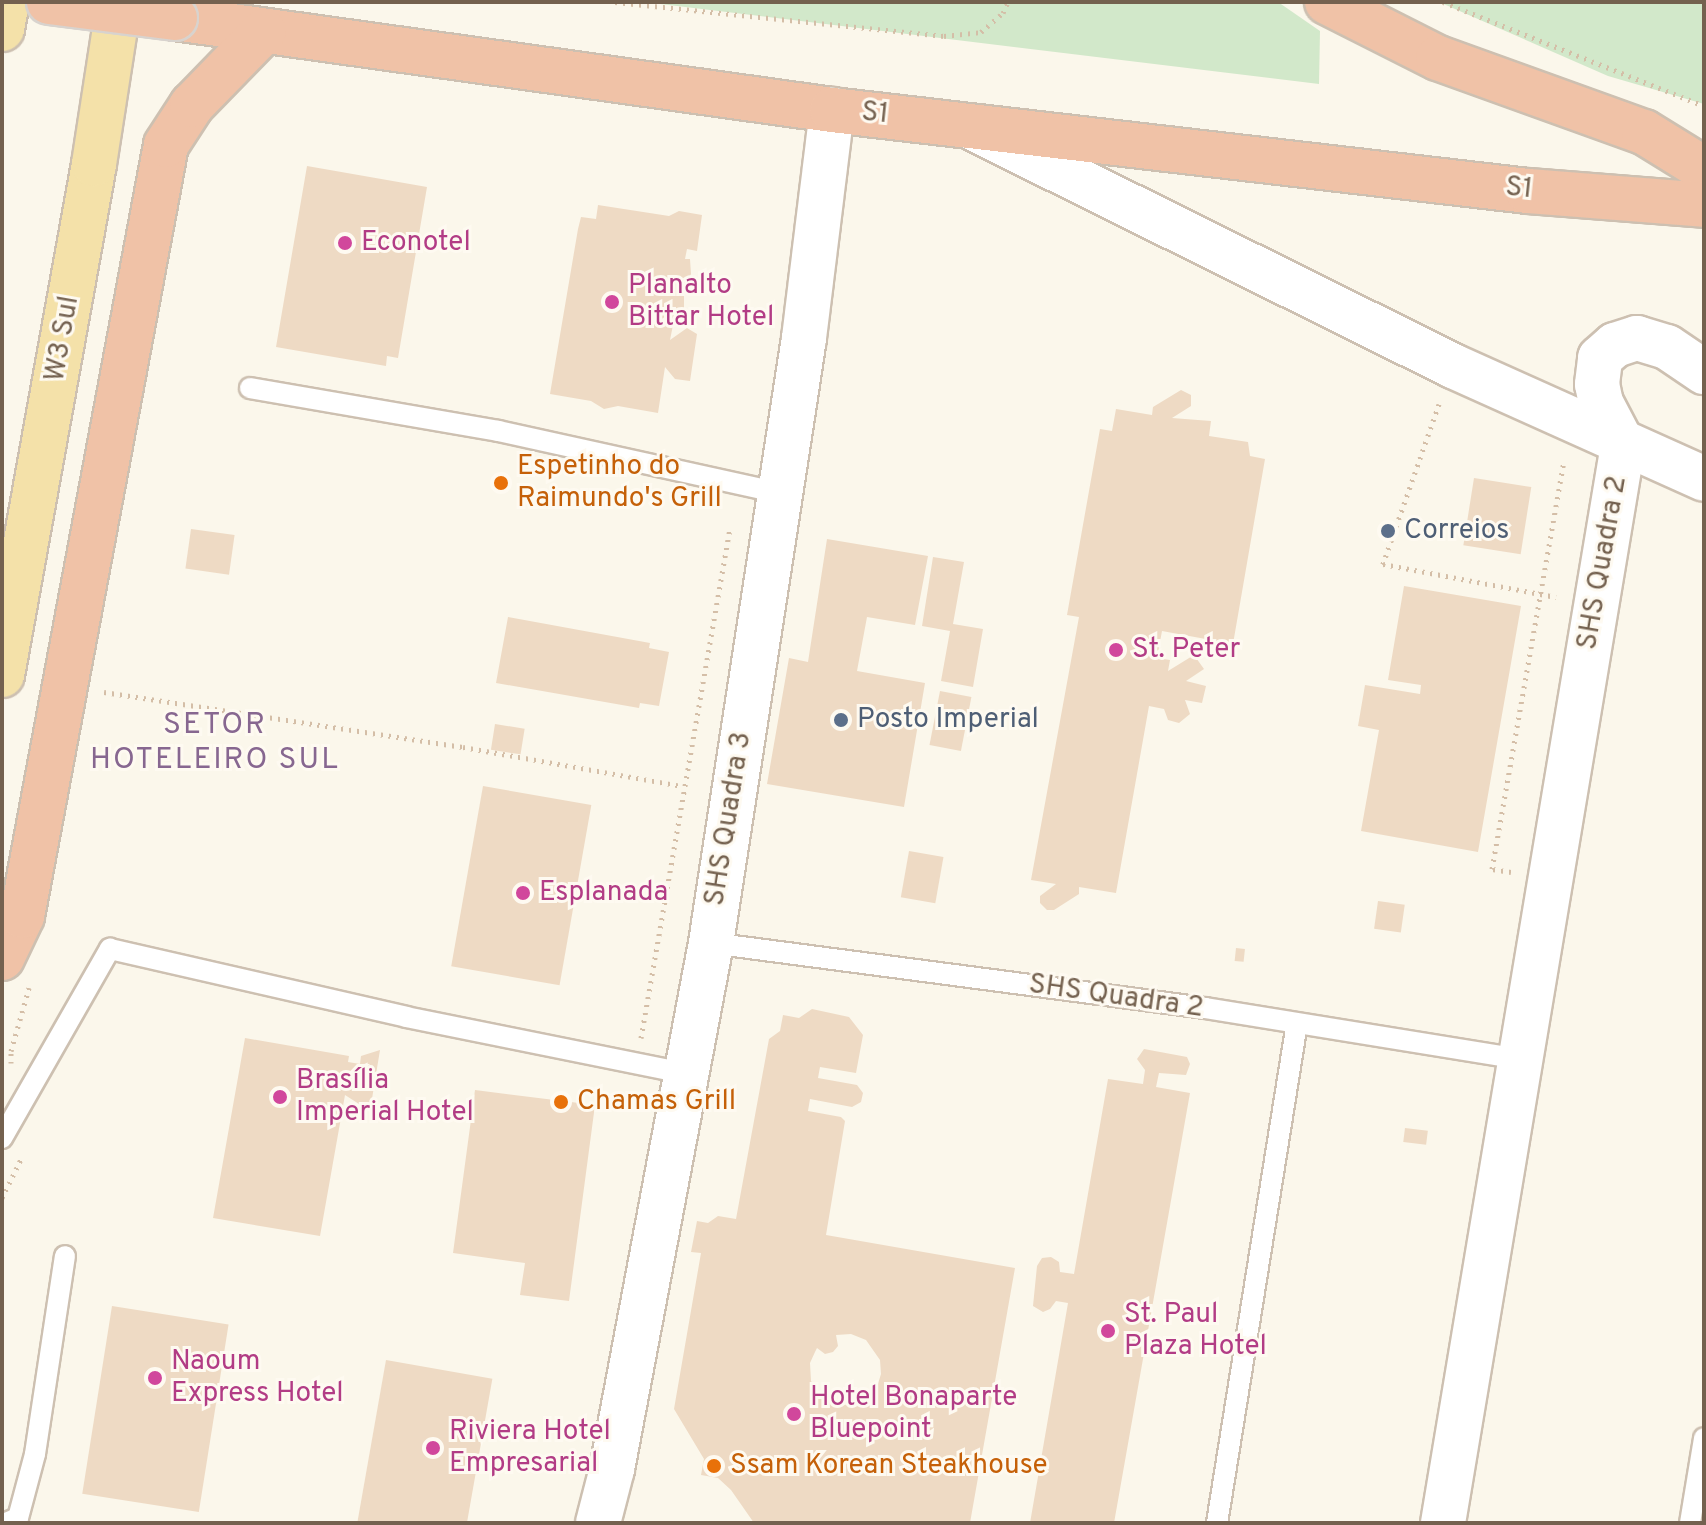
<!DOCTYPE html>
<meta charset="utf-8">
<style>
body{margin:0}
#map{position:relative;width:1706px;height:1525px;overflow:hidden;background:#fbf7eb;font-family:Overpass,sans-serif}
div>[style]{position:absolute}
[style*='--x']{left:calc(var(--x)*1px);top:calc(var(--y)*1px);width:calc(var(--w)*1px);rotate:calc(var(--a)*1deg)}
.green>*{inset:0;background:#d2e8ca}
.building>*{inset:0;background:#eedac4;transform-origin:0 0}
.path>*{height:5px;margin-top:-2.5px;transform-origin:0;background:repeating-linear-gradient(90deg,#d4bea7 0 2px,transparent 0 8px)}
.roads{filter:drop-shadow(2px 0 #cdc0b1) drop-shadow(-2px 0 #cdc0b1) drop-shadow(0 2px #cdc0b1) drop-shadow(0 -2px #cdc0b1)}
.lane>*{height:20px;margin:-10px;padding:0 10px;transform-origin:10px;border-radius:10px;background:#fff}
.secondary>*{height:44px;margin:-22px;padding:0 22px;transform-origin:22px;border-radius:22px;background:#fff}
.primary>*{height:44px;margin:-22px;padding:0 22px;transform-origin:22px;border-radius:22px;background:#f4e1a9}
.highway>*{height:44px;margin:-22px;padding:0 22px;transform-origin:22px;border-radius:22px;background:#f0c2a7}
.bridges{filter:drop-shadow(2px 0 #d8d3ce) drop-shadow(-2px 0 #d8d3ce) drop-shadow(0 2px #d8d3ce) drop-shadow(0 -2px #d8d3ce)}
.highway-bridge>*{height:44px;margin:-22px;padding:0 22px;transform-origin:22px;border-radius:22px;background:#f0c2a7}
.dots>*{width:22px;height:22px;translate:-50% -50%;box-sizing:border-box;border:4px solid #fefaf1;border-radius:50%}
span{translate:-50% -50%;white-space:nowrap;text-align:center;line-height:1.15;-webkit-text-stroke:6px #fefaf1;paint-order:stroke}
.street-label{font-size:28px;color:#74614f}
.hotel-label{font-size:28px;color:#b23c85}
.left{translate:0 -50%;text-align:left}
.food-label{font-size:28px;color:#c56008}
.service-label{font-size:28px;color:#4e5e75}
.neighbourhood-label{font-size:30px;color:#876790;letter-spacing:2px}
.frame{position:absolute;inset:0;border:4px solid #74614f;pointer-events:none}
</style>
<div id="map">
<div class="green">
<i style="clip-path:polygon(644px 2px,1278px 2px,1320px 31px,1319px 84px)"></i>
<i style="clip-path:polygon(1439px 2px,1704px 2px,1704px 104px,1608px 76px)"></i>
</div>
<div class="building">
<i style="clip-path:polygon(307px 166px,427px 187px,398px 358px,387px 356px,386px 366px,276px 347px)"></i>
<i style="clip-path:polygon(598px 205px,669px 216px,679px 211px,702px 215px,697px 251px,687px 249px,685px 259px,690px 259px,691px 274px,686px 285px,681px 284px,679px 295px,684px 296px,684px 308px,679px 321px,674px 320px,670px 340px,687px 328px,697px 334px,690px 381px,675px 379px,665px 367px,658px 413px,618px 406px,604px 409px,591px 401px,550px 394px,578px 229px,581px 217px,596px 219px)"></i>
<i style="clip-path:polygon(1181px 390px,1191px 395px,1191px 406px,1172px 418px,1211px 421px,1209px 436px,1248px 442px,1250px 456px,1265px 459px,1233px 644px,1162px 631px,1157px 658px,1170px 660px,1168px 671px,1194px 655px,1204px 669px,1186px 681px,1206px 686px,1202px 703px,1185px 700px,1190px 714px,1179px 723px,1168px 720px,1164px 709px,1149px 706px,1116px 893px,1079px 887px,1079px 894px,1054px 910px,1047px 910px,1040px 903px,1040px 896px,1056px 884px,1031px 880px,1079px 617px,1067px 615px,1100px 429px,1112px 431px,1116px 409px,1152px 415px,1153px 407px)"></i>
<i style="left:1474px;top:478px;width:58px;height:68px;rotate:9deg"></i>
<i style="left:191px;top:529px;width:44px;height:40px;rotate:8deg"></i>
<i style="clip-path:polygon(827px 539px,928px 556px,915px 625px,867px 617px,857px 671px,925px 683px,904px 807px,767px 784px,789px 658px,808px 662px)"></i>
<i style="clip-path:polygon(933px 557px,964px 562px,953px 624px,983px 629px,973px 687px,941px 681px,950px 631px,922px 626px)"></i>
<i style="clip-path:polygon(1404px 586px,1521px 606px,1478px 852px,1361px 831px,1379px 730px,1358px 726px,1365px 685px,1420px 694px,1421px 685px,1388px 680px)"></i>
<i style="clip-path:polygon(508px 617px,650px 643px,649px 648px,669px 652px,659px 706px,640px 703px,639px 708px,496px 683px)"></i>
<i style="left:940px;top:691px;width:32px;height:55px;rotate:11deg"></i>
<i style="left:495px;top:724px;width:30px;height:26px;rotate:9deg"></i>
<i style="left:483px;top:786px;width:110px;height:183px;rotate:10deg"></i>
<i style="left:909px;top:851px;width:35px;height:47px;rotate:10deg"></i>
<i style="left:1378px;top:901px;width:27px;height:28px;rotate:8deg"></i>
<i style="left:1236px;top:948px;width:9px;height:13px;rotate:6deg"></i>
<i style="clip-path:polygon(evenodd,812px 1009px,849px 1017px,863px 1035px,856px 1073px,820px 1067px,818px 1078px,857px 1085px,863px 1093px,861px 1102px,852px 1107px,810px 1099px,808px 1111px,841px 1117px,845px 1121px,826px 1235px,1015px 1268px,970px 1523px,754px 1523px,731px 1490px,718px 1478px,701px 1475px,704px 1459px,674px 1409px,701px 1253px,691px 1252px,697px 1221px,708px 1223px,718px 1216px,736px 1219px,769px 1039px,780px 1031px,783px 1015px,799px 1018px,812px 1009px,836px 1335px,851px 1334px,866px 1340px,880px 1360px,881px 1374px,877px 1387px,857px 1404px,842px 1405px,825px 1400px,811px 1381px,810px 1363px,815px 1352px,817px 1348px,825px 1354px,833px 1352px,838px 1346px,836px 1335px)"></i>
<i style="clip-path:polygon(245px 1038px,349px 1056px,348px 1062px,360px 1064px,361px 1056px,380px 1050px,370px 1111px,345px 1095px,320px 1236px,213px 1218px)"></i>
<i style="clip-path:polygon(1144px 1049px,1187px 1057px,1190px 1064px,1186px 1075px,1159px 1073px,1156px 1087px,1190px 1093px,1114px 1523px,1030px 1523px,1068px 1303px,1056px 1301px,1050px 1309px,1043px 1312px,1033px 1306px,1037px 1266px,1042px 1258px,1051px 1257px,1059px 1262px,1060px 1272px,1074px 1274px,1108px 1079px,1143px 1084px,1145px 1070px,1137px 1059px)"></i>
<i style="clip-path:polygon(475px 1090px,595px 1105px,569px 1301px,520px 1295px,525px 1263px,453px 1253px)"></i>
<i style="left:1405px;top:1128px;width:23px;height:14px;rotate:7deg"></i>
<i style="left:112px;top:1306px;width:118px;height:190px;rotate:9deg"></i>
<i style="left:386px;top:1360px;width:108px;height:165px;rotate:10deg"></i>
</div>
<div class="path">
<i style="--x:615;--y:2;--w:331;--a:5.9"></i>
<i style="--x:944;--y:36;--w:37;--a:-6"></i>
<i style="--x:981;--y:32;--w:29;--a:-41"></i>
<i style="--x:1003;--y:13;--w:12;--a:-66"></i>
<i style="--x:1443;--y:2;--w:281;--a:21.7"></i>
<i style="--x:1439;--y:404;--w:170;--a:109.3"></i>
<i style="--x:1383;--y:564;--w:176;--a:10.8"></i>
<i style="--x:104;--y:692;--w:363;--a:8.7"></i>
<i style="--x:463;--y:747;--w:223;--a:10.1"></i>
<i style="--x:1511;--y:872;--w:19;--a:-171"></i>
<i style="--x:1492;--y:869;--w:414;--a:-80"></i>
<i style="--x:641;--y:1038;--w:518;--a:-80.1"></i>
<i style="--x:11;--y:1063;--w:12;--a:-90"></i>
<i style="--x:11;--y:1051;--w:66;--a:-74.1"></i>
<i style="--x:2;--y:1198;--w:43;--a:-64"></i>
</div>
<div class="roads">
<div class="lane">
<i style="--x:250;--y:388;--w:252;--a:9.8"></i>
<i style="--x:498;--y:431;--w:288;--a:12.4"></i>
<i style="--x:711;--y:943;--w:498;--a:7.5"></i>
<i style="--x:1205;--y:1008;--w:319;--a:9.2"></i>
<i style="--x:2;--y:1138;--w:218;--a:-60.3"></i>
<i style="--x:110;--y:949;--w:304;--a:12.9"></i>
<i style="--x:406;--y:1017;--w:284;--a:11.4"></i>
<i style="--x:6;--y:1523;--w:13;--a:-23"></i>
<i style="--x:18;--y:1518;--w:66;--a:-75.1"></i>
<i style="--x:35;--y:1454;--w:200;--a:-81.4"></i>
<i style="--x:1217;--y:1523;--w:506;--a:-80.91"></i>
<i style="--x:1690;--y:1523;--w:86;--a:-80.6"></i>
</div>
<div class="secondary">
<i style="--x:975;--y:129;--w:534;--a:26.37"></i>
<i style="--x:1453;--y:366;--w:275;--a:24.2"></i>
<i style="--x:598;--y:1523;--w:56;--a:-75.5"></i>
<i style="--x:612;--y:1469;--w:535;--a:-79.34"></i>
<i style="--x:711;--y:943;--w:612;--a:-81.26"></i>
<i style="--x:804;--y:338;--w:230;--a:-83"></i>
<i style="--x:1443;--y:1523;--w:1093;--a:-80.52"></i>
<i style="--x:1623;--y:445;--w:47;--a:-117.6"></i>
<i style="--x:1601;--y:403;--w:19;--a:-102"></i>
<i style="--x:1597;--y:384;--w:26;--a:-83"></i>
<i style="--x:1600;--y:358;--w:20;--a:-41"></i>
<i style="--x:1615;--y:345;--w:23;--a:-18"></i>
<i style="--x:1637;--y:338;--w:31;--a:17"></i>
<i style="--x:1667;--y:347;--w:45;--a:34"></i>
</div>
<div class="primary">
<i style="--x:2;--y:29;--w:27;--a:-80"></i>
<i style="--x:2;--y:675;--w:519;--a:-79.79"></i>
<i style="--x:94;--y:164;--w:164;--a:-81.2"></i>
</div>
<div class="highway">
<i style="--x:1327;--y:2;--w:124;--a:26.8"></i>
<i style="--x:1438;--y:58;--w:219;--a:19.8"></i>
<i style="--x:1644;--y:132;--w:70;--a:31.7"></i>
<i style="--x:175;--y:18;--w:663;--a:7.97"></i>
<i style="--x:832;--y:110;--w:701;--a:6.64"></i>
<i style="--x:1528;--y:191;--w:177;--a:4.5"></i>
<i style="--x:2;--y:958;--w:47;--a:-64.5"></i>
<i style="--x:22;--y:916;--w:784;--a:-79.42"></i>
<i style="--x:166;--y:145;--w:48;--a:-57"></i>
<i style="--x:192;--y:105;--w:103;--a:-45.8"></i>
</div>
</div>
<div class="bridges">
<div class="highway-bridge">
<i style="--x:49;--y:2;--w:127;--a:7.2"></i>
</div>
</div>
<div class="dots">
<i style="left:345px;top:243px;background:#d1479c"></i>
<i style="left:612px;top:302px;background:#d1479c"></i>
<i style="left:501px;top:483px;background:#e8710a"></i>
<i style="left:1388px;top:531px;background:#5c6f8a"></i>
<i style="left:1116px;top:650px;background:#d1479c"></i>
<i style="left:841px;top:720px;background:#5c6f8a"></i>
<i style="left:523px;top:893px;background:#d1479c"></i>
<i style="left:280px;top:1097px;background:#d1479c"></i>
<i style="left:561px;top:1102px;background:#e8710a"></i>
<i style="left:1108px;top:1331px;background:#d1479c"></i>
<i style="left:155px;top:1378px;background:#d1479c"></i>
<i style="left:794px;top:1414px;background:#d1479c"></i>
<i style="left:433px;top:1448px;background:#d1479c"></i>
<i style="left:714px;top:1466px;background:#e8710a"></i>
</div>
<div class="street-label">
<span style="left:875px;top:114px;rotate:6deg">S1</span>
<span style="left:1519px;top:189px;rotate:6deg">S1</span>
<span style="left:63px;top:339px;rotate:-80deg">W3 Sul</span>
<span style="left:1603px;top:563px;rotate:-80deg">SHS Quadra 2</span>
<span style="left:729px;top:819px;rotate:-81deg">SHS Quadra 3</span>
<span style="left:1116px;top:997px;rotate:8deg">SHS Quadra 2</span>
</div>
<div class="hotel-label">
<span class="left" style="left:361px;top:243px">Econotel</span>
<span class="left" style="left:628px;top:302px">Planalto<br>Bittar Hotel</span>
<span class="left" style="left:1132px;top:650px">St. Peter</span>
<span class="left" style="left:539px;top:893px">Esplanada</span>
<span class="left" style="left:296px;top:1097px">Brasília<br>Imperial Hotel</span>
<span class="left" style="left:1124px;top:1331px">St. Paul<br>Plaza Hotel</span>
<span class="left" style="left:171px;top:1378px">Naoum<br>Express Hotel</span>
<span class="left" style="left:810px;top:1414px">Hotel Bonaparte<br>Bluepoint</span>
<span class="left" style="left:449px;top:1448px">Riviera Hotel<br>Empresarial</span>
</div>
<div class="food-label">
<span class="left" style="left:517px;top:483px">Espetinho do<br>Raimundo's Grill</span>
<span class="left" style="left:577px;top:1102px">Chamas Grill</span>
<span class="left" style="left:730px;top:1466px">Ssam Korean Steakhouse</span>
</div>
<div class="service-label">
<span class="left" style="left:1404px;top:531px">Correios</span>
<span class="left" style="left:857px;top:720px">Posto Imperial</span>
</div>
<div class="neighbourhood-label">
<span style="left:215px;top:743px">SETOR<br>HOTELEIRO SUL</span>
</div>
<div class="frame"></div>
</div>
